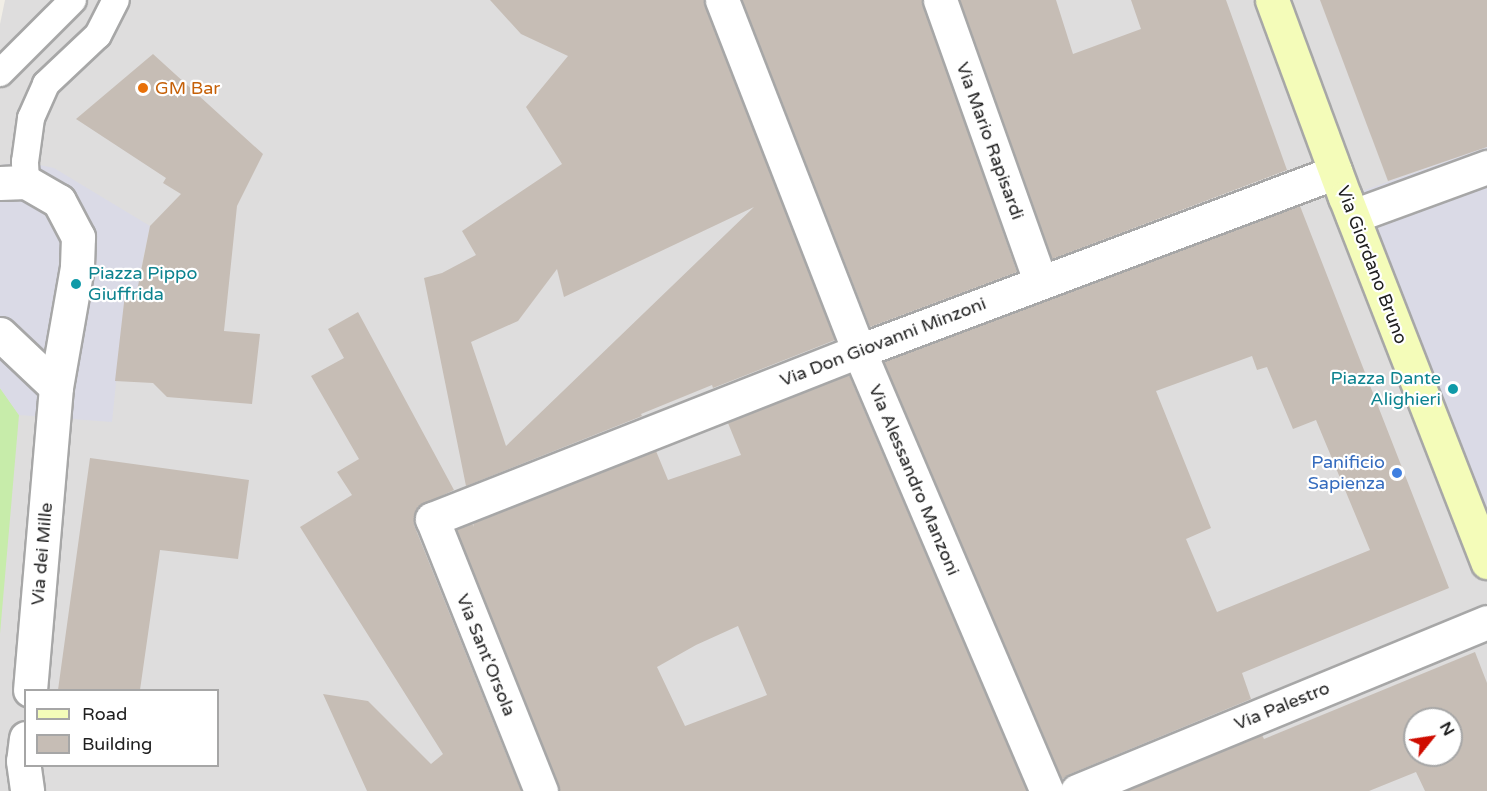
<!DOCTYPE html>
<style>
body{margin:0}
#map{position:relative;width:1487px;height:791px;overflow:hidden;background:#f1eee6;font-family:"Varela Round",sans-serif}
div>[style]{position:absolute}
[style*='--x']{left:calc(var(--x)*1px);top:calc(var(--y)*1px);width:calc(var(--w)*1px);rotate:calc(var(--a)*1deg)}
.residential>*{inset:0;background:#dedddd}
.grass>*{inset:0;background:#c7ecaa}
.plaza>*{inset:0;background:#dadae6}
.building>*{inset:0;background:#c6bdb5}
.roads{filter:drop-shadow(2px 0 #a7a7a7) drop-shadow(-2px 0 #a7a7a7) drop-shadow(0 2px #a7a7a7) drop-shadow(0 -2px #a7a7a7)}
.lane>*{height:26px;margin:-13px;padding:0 13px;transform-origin:13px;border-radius:13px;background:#fff}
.street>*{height:33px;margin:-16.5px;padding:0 16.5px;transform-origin:16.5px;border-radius:16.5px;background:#fff}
.secondary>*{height:33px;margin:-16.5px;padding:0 16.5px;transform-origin:16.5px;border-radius:16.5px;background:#f4fcb9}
.dots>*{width:16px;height:16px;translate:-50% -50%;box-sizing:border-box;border:3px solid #fff;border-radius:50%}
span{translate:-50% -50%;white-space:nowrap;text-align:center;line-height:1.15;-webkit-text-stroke:4.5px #fff;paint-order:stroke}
.food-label{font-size:18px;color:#c56008}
.left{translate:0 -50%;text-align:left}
.street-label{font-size:18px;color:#202020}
.culture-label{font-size:18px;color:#0d838f}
.right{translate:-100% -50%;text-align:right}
.shop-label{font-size:18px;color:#366cbe}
.legend{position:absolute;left:24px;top:689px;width:195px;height:78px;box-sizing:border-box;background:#fff;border:2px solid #a6a6a6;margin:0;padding:8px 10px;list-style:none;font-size:18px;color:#202020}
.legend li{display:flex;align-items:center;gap:12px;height:30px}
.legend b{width:30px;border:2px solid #a6a6a6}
.north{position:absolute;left:1403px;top:707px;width:60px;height:60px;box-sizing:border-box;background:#fff;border:2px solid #a6a6a6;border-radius:50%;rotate:60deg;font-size:16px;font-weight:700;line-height:24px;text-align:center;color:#202020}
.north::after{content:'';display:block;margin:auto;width:21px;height:27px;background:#cf0c00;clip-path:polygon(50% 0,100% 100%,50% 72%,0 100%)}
</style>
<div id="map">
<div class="residential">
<i style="clip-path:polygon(evenodd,5px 0,1487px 0,1487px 791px,0 791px,0 24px,5px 0,26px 690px,218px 690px,218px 766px,26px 766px,26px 690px,5px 0,1415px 719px,1451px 719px,1451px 755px,1415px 755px,1415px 719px)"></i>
</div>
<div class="grass">
<i style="clip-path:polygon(0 388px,19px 415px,0 634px)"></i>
</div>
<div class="plaza">
<i style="clip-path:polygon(1487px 147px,1487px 562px,1345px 197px)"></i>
<i style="clip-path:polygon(25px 162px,54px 168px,150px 226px,140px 273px,149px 298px,125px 294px,112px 422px,19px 415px,0 388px,0 165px)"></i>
</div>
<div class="building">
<i style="clip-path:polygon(evenodd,490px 0,704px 0,835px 340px,713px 388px,712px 385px,641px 414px,642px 416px,466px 486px,424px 278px,442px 273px,476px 255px,462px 231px,562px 164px,526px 107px,568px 56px,521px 34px,490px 0,754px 207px,506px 446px,471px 342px,518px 321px,557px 269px,564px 297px,754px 207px)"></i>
<i style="clip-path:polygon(742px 0,922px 0,1017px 272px,870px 327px)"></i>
<i style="clip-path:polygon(960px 0,1056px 0,1073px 54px,1141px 29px,1131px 0,1226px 0,1287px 170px,1052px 259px)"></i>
<i style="clip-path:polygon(1320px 0,1487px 0,1487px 147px,1388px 181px)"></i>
<i style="clip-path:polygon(153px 54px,263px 154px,237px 206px,224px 331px,260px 334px,252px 404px,167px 397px,153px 383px,115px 381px,125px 294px,136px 296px,150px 226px,181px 194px,163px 183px,166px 178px,76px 119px)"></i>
<i style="clip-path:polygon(evenodd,1300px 206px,1449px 588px,1242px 673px,1251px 699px,1070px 774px,1062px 779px,884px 362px,1300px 206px,1252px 356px,1257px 370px,1267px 367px,1293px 429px,1316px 420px,1370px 550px,1217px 612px,1186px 539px,1211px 528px,1156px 391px,1252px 356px)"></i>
<i style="clip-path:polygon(358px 312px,454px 490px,418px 507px,414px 516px,414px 525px,521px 791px,367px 791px,323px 694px,368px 701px,431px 764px,443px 754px,300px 527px,352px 495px,337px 472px,359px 459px,311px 376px,344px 358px,328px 329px)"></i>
<i style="clip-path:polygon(evenodd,849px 375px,1027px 791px,559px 791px,456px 530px,472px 523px,474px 527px,473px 523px,656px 451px,668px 480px,741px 455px,728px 423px,849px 375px,738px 626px,767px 695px,685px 726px,657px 667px,696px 645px,738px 626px)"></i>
<i style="clip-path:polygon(90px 458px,249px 480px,238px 559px,160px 550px,140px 690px,58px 690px)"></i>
<i style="clip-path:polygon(evenodd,1475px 652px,1487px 683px,1487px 791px,1425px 791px,1416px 772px,1369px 791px,1126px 791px,1262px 735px,1264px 739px,1475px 652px,1415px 719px,1451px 719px,1451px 755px,1415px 755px,1415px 719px)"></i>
</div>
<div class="roads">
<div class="lane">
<i style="--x:0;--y:73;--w:103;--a:-45"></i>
<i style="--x:26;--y:182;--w:20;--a:-93"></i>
<i style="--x:25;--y:162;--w:44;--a:-82.2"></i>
<i style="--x:31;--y:118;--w:37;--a:-66"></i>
<i style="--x:46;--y:84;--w:71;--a:-43.3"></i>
<i style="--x:98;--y:35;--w:39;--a:-63"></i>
</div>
<div class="street">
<i style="--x:722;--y:0;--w:377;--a:68.7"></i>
<i style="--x:859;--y:351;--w:478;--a:66.9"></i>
<i style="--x:940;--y:0;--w:298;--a:70.4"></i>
<i style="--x:0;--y:183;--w:26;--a:-2"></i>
<i style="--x:26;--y:182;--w:38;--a:30"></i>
<i style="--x:59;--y:201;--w:41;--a:62.2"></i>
<i style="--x:78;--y:237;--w:30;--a:92"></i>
<i style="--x:77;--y:267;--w:122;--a:99.9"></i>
<i style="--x:56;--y:387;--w:304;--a:94.9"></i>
<i style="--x:1353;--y:216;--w:143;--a:-20.1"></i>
<i style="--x:0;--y:334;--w:77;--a:43.4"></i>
<i style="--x:26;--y:738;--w:23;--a:97"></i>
<i style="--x:23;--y:761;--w:30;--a:82"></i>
<i style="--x:541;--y:791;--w:293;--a:-111.8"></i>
<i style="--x:432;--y:519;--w:459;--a:-21.5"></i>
<i style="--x:859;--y:351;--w:509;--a:-20.57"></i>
<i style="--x:1077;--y:791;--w:443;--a:-22.4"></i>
</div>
<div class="secondary">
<i style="--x:1272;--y:0;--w:210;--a:69.7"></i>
<i style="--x:1345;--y:197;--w:392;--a:68.7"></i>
</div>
</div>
<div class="dots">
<i style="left:143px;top:88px;background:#e8710a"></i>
<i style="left:76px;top:284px;background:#0f9aa8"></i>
<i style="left:1453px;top:389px;background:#0f9aa8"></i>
<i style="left:1397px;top:473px;background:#3f7fe0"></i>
</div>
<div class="food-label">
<span class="left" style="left:155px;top:88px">GM Bar</span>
</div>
<div class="street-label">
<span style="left:990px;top:141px;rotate:70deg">Via Mario Rapisardi</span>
<span style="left:1372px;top:265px;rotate:69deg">Via Giordano Bruno</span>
<span style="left:883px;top:342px;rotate:-21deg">Via Don Giovanni Minzoni</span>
<span style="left:914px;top:480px;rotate:67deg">Via Alessandro Manzoni</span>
<span style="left:42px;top:554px;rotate:-85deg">Via dei Mille</span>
<span style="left:486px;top:655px;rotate:68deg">Via Sant'Orsola</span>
<span style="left:1282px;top:706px;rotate:-22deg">Via Palestro</span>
</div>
<div class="culture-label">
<span class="left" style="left:88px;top:284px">Piazza Pippo<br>Giuffrida</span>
<span class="right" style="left:1441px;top:389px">Piazza Dante<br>Alighieri</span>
</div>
<div class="shop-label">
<span class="right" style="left:1385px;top:473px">Panificio<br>Sapienza</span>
</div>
<ul class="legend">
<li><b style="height:8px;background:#f4fcb9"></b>Road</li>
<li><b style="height:16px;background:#c6bdb5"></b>Building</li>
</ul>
<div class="north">N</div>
</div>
